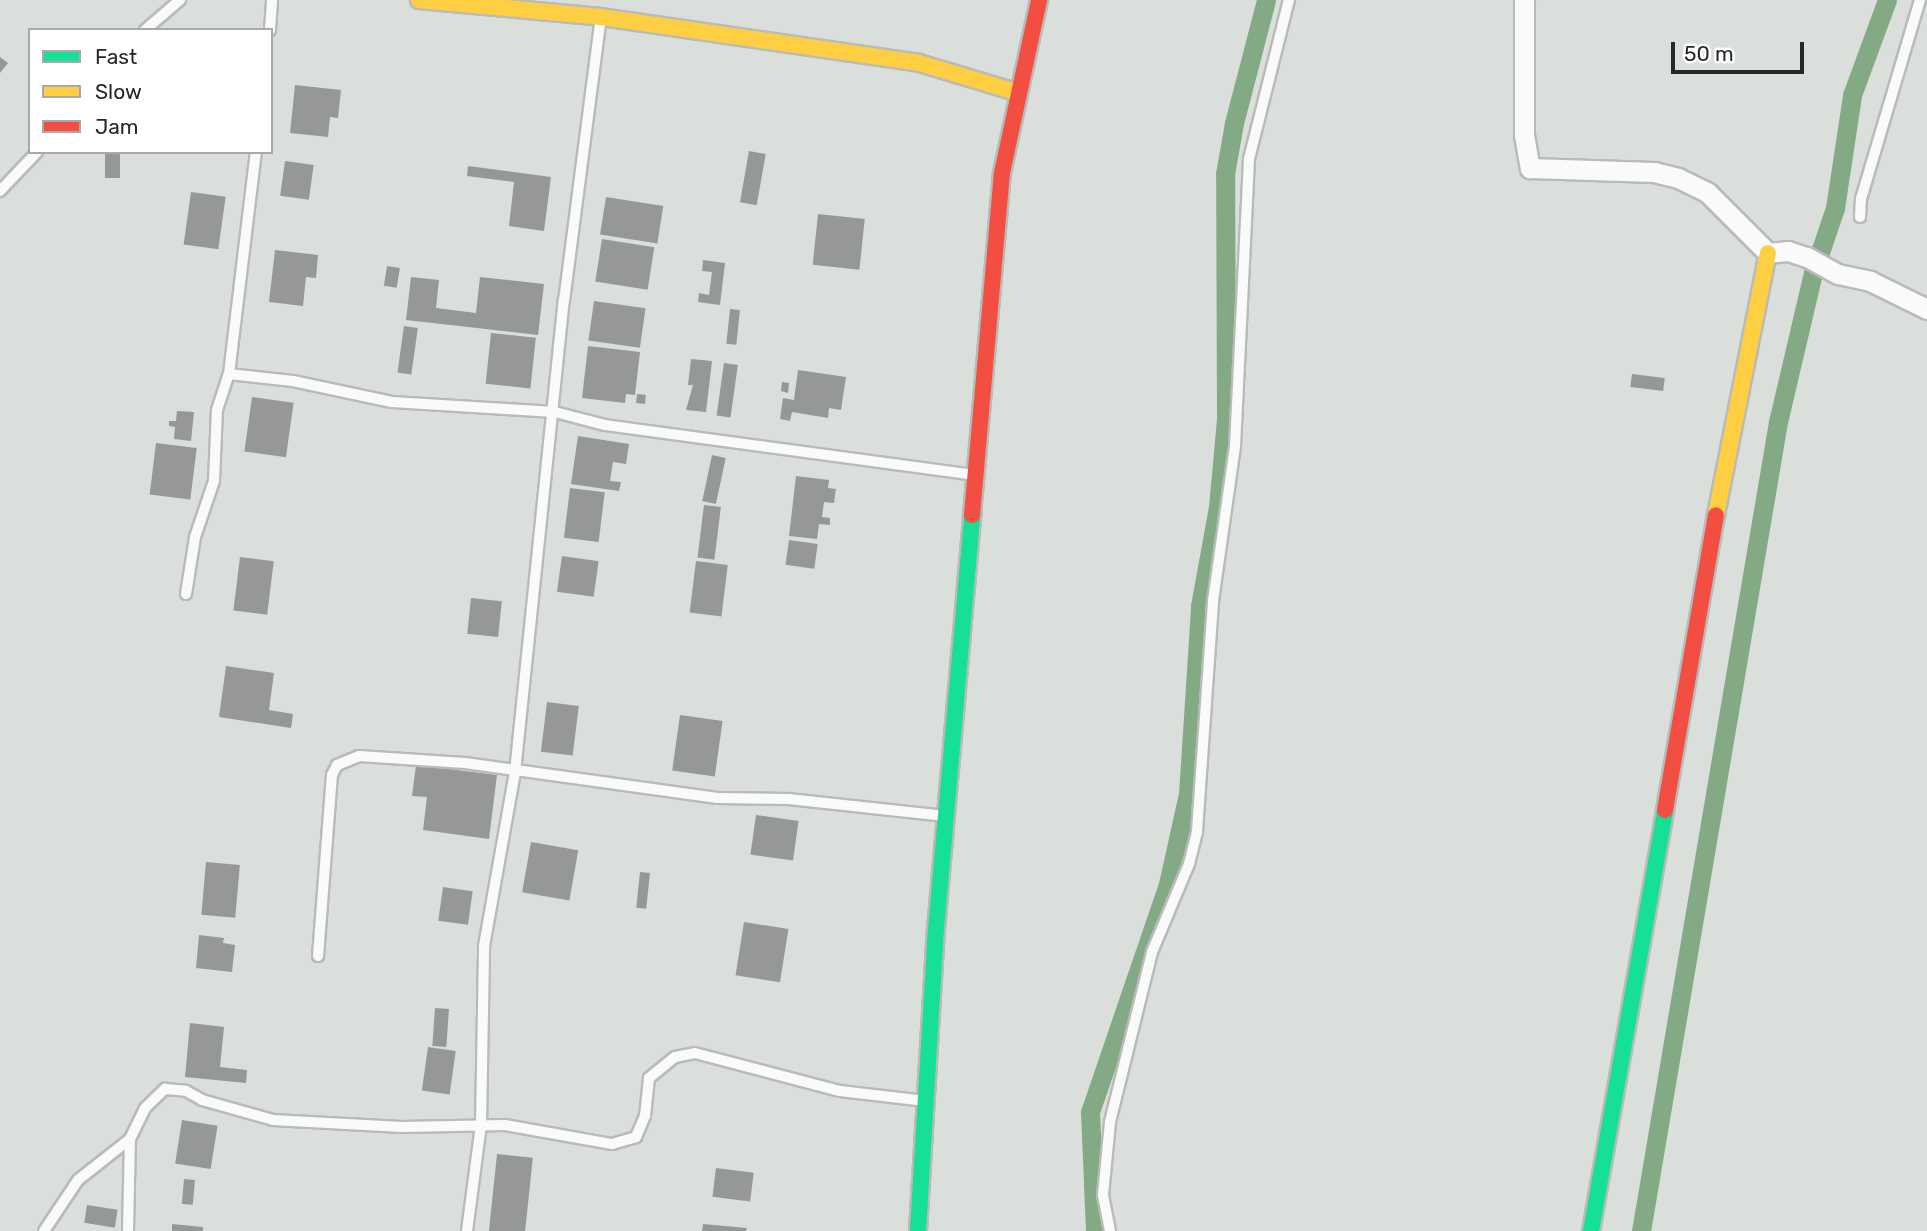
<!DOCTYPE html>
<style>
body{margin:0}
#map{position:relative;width:1927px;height:1231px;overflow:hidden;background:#dbdfdb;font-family:Rubik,sans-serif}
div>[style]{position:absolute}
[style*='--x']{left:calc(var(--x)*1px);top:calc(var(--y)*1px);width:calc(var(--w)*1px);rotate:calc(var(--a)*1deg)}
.canal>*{height:19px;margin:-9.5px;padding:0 9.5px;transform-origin:9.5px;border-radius:9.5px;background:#84aa85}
.building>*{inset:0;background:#969897;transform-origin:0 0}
.roads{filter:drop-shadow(2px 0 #b8bbb8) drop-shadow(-2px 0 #b8bbb8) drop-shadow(0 2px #b8bbb8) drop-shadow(0 -2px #b8bbb8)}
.lane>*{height:10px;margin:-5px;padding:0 5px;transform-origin:5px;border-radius:5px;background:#fafafa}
.street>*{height:19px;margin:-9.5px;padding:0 9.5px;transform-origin:9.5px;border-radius:9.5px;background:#fafafa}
.fast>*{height:16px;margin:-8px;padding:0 8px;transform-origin:8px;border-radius:8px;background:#16e098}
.slow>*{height:16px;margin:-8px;padding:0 8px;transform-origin:8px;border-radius:8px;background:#ffcf43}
.jam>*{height:16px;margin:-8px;padding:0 8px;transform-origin:8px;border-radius:8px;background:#f24e42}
span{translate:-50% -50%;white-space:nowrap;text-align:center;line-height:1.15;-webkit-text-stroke:7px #fff;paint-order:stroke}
.legend{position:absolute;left:28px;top:28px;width:245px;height:126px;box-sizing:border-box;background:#fff;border:2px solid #a8a9a8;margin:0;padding:9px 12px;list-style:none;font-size:21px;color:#262926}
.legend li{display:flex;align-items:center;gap:14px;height:35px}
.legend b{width:35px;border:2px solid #a8a9a8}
.scale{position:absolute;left:1671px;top:42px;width:133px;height:32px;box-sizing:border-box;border:4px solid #262926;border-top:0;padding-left:9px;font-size:21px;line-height:24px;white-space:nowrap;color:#262926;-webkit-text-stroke:5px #fff;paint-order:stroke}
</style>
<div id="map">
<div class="canal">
<i style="--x:1095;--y:1231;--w:119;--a:-92.4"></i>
<i style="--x:1090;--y:1112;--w:241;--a:-71.1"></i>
<i style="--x:1168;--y:884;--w:92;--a:-77.5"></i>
<i style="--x:1188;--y:794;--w:188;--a:-86.3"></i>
<i style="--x:1200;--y:606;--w:101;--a:-79.7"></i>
<i style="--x:1218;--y:507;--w:88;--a:-84.8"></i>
<i style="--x:1226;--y:419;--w:245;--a:-90.2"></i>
<i style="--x:1225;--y:174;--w:52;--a:-80"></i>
<i style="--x:1234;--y:123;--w:127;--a:-75.4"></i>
<i style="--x:1641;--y:1231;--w:821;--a:-80.39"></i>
<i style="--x:1778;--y:422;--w:153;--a:-76.8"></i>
<i style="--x:1813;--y:273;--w:69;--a:-71.3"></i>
<i style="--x:1835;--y:208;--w:114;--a:-81.4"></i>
<i style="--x:1852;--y:95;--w:101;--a:-69.8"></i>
</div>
<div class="building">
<i style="clip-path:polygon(0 57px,8px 63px,0 73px)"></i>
<i style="clip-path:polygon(295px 85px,341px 90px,338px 118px,330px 117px,328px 137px,290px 133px)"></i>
<i style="left:749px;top:151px;width:17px;height:52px;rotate:10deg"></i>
<i style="left:105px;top:152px;width:15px;height:26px"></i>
<i style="left:285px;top:161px;width:29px;height:35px;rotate:8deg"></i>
<i style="clip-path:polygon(468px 166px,551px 177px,544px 231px,509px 226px,514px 182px,467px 176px)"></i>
<i style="left:191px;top:192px;width:35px;height:53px;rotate:8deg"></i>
<i style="left:606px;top:197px;width:58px;height:38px;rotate:9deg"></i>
<i style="left:818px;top:214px;width:47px;height:51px;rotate:6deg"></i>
<i style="left:602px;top:239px;width:53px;height:43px;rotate:9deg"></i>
<i style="clip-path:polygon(275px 250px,318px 255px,316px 278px,306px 277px,303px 306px,269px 302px)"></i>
<i style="clip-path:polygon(703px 260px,725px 263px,720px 305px,698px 302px,699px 293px,709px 295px,712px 272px,702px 271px)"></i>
<i style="left:387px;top:266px;width:13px;height:20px;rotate:9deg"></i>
<i style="clip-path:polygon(411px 277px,439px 280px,436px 308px,476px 313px,480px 277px,544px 284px,538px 335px,406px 320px)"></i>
<i style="left:594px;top:301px;width:52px;height:40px;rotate:8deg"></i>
<i style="left:730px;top:309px;width:10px;height:35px;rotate:6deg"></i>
<i style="left:404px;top:326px;width:14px;height:47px;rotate:8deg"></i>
<i style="left:491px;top:333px;width:45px;height:51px;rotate:6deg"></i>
<i style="clip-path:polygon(588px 346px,640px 352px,635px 395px,626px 394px,625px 403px,582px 398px)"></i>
<i style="clip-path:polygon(691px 359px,712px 361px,706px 412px,686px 410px,693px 385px,688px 385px)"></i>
<i style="left:724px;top:363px;width:14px;height:53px;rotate:8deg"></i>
<i style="clip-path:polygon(798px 370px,846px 377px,841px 410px,829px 408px,828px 418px,792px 412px,790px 421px,780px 419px,783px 398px,794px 400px)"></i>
<i style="left:1632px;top:374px;width:33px;height:13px;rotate:7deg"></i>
<i style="clip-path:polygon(782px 382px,789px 383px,788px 393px,781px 391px)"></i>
<i style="left:637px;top:394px;width:9px;height:9px;rotate:6deg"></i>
<i style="left:252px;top:397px;width:42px;height:55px;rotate:8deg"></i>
<i style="clip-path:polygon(177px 411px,194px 412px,191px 441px,174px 439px,175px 427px,169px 426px,169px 421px,176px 421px)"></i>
<i style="clip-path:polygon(578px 436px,629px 444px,626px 464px,613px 462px,610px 481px,621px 482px,619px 491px,571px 484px)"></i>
<i style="left:156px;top:443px;width:41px;height:52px;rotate:7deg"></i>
<i style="left:712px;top:455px;width:14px;height:47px;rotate:12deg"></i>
<i style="clip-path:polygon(796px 476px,829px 480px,828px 488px,836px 489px,834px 503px,824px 502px,822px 517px,830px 518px,830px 525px,819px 524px,817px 539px,789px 536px)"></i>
<i style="left:570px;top:488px;width:35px;height:50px;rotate:7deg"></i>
<i style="left:704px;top:505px;width:17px;height:53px;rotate:7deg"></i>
<i style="left:789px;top:540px;width:29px;height:25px;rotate:8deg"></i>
<i style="left:562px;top:556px;width:37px;height:36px;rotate:8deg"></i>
<i style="left:240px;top:557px;width:34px;height:54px;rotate:7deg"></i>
<i style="left:696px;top:561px;width:32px;height:52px;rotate:7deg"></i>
<i style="left:471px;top:598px;width:31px;height:36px;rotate:6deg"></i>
<i style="clip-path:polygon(226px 666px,274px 673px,269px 710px,293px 714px,291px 728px,219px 717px)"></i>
<i style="left:547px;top:702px;width:32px;height:50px;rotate:7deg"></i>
<i style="left:680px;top:715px;width:43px;height:56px;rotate:8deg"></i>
<i style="clip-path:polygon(416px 765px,497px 775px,489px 839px,423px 830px,427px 797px,412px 796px)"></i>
<i style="left:756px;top:815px;width:43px;height:40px;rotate:8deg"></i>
<i style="left:531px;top:842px;width:48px;height:51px;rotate:10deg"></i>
<i style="left:206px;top:862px;width:34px;height:53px;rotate:5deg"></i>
<i style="left:640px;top:872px;width:10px;height:36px;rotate:6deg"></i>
<i style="left:443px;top:887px;width:30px;height:34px;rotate:8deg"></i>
<i style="left:744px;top:922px;width:45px;height:54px;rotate:9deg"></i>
<i style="clip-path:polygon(199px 935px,224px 938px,223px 943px,235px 945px,232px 972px,196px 968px)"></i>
<i style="left:435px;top:1008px;width:14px;height:38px;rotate:4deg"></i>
<i style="clip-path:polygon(190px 1023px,224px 1027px,220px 1067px,247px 1070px,246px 1083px,185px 1077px)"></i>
<i style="left:428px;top:1047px;width:28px;height:44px;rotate:8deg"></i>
<i style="left:182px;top:1120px;width:36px;height:44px;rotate:9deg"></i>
<i style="left:497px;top:1154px;width:36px;height:78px;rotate:6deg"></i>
<i style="left:716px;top:1168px;width:38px;height:29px;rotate:7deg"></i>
<i style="left:184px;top:1179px;width:11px;height:25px;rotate:5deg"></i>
<i style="left:87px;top:1205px;width:31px;height:18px;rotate:9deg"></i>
<i style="clip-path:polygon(172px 1224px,203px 1227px,203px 1231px,172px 1231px)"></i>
<i style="clip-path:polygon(703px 1224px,747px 1228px,746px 1231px,702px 1231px)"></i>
</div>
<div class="roads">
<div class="lane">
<i style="--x:145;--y:30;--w:46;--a:-40.6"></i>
<i style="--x:270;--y:30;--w:30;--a:-86"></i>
<i style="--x:0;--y:191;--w:54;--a:-46.5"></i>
<i style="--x:1860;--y:217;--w:18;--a:-87"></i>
<i style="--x:1861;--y:199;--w:208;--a:-73.5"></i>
<i style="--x:229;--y:374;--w:64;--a:6.2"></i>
<i style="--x:293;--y:381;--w:101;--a:12"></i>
<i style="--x:392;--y:402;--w:163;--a:3.5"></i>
<i style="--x:555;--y:412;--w:52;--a:14.6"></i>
<i style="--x:605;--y:425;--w:373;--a:7.7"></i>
<i style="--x:186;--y:594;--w:58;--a:-81"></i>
<i style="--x:195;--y:537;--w:59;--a:-71.3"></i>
<i style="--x:214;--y:481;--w:71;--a:-87.6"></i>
<i style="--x:217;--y:410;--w:38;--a:-72"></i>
<i style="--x:229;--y:374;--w:224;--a:-83.1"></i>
<i style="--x:318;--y:956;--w:182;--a:-85.6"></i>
<i style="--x:332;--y:775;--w:11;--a:-63"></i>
<i style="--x:337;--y:765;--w:24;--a:-22"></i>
<i style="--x:359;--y:756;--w:106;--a:3.8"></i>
<i style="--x:465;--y:763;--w:255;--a:7.9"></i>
<i style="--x:718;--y:798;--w:71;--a:0.8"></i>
<i style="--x:789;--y:799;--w:157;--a:6.2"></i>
<i style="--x:44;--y:1231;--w:61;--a:-56.3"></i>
<i style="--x:78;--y:1180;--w:66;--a:-38.3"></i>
<i style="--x:128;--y:1231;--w:92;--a:-88.8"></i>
<i style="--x:130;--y:1139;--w:34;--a:-64"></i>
<i style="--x:145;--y:1108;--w:28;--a:-44"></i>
<i style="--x:165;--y:1089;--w:21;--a:5"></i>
<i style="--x:186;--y:1091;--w:18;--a:29"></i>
<i style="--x:202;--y:1100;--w:74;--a:15.7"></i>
<i style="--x:273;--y:1120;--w:129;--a:3.1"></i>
<i style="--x:402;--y:1127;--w:103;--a:-1.1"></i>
<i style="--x:505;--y:1125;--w:109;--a:10.1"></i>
<i style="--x:612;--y:1144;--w:25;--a:-16"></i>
<i style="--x:636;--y:1137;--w:23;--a:-67"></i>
<i style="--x:645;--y:1116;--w:38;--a:-84"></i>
<i style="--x:649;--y:1078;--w:33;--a:-39"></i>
<i style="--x:675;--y:1057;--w:20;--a:-11"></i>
<i style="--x:695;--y:1053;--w:150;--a:14.7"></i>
<i style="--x:840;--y:1091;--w:86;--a:6.7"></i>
<i style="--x:467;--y:1231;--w:108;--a:-82.5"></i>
<i style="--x:481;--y:1124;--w:178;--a:-89"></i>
<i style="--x:484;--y:946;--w:177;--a:-79.9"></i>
<i style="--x:515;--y:772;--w:474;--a:-84.1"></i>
<i style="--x:564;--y:301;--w:285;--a:-82.6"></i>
<i style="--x:1110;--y:1231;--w:37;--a:-101"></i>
<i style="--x:1103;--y:1195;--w:73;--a:-84.5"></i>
<i style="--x:1110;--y:1122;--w:175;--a:-76.1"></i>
<i style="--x:1152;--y:952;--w:95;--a:-67.2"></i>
<i style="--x:1189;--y:864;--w:34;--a:-76"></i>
<i style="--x:1197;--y:831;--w:231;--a:-86"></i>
<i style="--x:1213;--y:601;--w:157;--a:-81.9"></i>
<i style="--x:1235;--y:446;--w:287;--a:-87.2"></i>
<i style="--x:1249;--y:159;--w:164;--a:-75.9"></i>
</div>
<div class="street">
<i style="--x:1524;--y:0;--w:135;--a:90"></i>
<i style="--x:1524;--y:135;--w:34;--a:80"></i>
<i style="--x:1530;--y:168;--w:124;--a:1.8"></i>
<i style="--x:1654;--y:172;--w:25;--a:14"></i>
<i style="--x:1678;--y:178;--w:32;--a:26"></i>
<i style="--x:1707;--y:192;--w:86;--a:45"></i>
<i style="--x:1768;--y:253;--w:20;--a:-6"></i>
<i style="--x:1788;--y:251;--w:20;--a:18"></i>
<i style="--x:1807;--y:257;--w:35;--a:29"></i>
<i style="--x:1838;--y:274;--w:33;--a:12"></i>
<i style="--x:1870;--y:281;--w:64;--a:26.2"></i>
</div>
<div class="fast">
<i style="--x:918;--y:1231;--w:290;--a:-86.6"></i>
<i style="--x:935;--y:941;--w:428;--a:-85"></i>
<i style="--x:1591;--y:1231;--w:427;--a:-80"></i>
</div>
<div class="slow">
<i style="--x:419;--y:0;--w:183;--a:5.3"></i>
<i style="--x:601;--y:17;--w:321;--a:8.2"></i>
<i style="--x:919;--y:63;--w:104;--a:16.7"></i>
<i style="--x:1716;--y:515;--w:267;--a:-78.8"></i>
</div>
<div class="jam">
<i style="--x:972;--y:515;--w:343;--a:-85"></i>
<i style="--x:1002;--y:173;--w:177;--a:-77.9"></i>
<i style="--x:1665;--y:810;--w:299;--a:-80.2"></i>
</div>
</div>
<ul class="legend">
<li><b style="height:9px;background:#16e098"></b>Fast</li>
<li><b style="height:9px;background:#ffcf43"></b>Slow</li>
<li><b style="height:9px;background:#f24e42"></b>Jam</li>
</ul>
<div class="scale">50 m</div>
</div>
